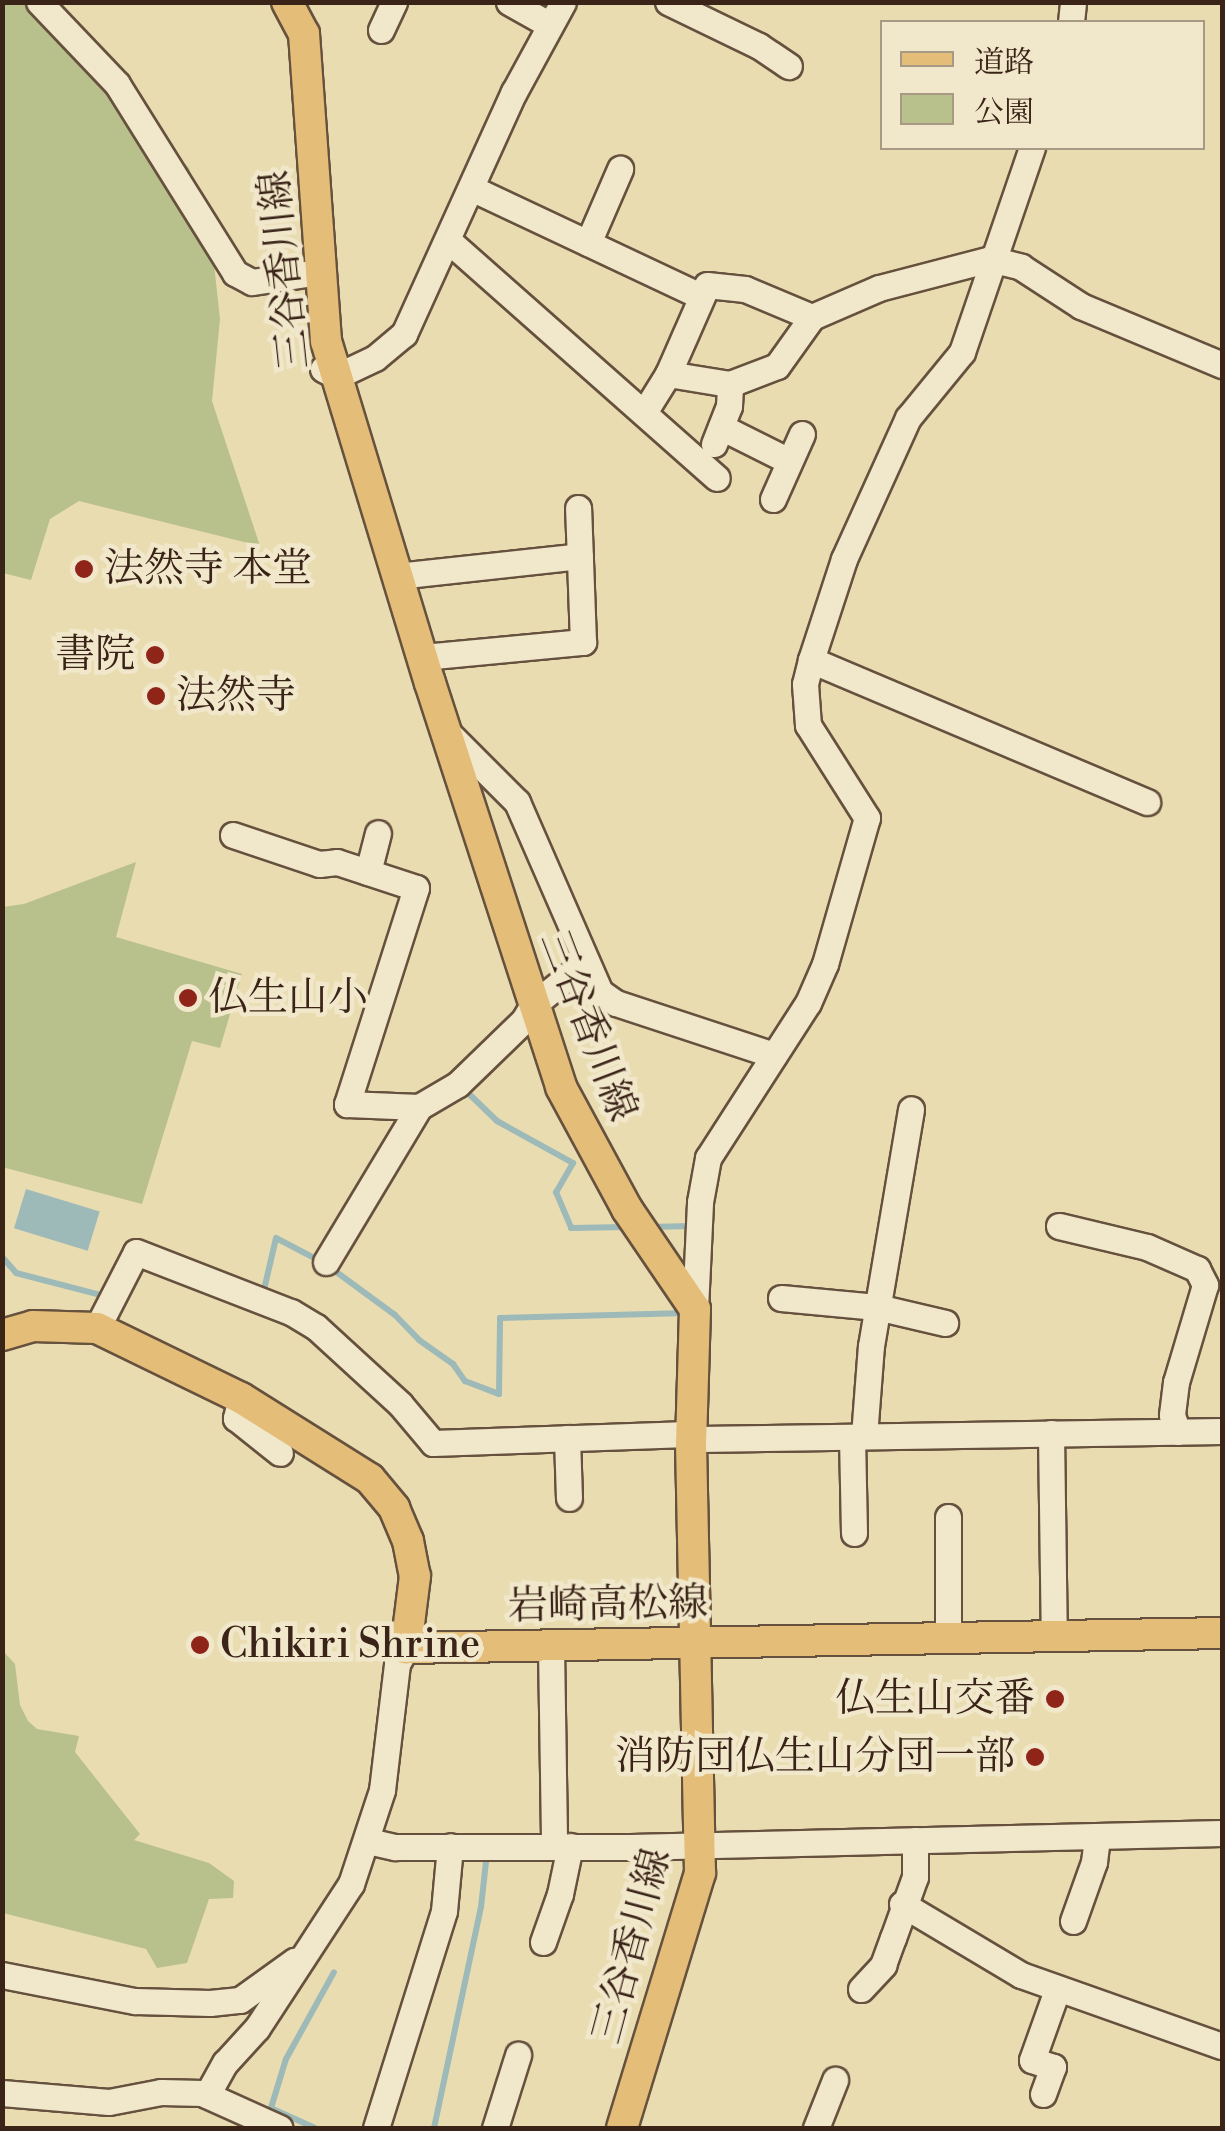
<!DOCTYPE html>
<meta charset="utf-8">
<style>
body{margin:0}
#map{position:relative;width:1225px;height:2131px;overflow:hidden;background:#e9dcb1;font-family:"Libre Bodoni","Noto Serif JP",serif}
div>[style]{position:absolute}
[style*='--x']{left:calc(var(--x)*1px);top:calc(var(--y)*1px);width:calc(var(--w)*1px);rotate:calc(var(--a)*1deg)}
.green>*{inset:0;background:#b8c08b}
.water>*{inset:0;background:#9db9b8;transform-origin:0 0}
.stream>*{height:6px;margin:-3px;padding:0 3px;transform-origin:3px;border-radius:3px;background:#9db9b8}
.roads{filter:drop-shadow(2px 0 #66513e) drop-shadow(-2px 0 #66513e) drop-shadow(0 2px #66513e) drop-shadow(0 -2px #66513e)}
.minor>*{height:25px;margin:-12.5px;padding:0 12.5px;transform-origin:12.5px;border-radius:12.5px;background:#f1e8cc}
.major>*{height:30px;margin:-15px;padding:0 15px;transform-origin:15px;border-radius:15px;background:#e4be78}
.dots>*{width:28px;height:28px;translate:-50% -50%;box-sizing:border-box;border:5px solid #f1e8cc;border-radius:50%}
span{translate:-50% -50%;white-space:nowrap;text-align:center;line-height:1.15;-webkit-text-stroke:9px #f1e8cc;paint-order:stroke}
.street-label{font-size:40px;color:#3a2317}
.poi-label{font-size:40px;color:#3a2317}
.left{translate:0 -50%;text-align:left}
.right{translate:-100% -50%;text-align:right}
.frame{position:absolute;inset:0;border:5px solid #3a2317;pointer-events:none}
.legend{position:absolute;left:880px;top:20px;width:325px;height:130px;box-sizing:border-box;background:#f1e8cc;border:2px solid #a89984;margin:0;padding:12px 18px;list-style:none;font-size:30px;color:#3a2317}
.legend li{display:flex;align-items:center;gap:20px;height:50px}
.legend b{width:50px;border:2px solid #a89984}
</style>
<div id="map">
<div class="green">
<i style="clip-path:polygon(2px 3px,32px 3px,189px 168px,211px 237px,220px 319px,212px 401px,260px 546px,79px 501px,50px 519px,31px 580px,3px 573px)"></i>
<i style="clip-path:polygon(136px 862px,116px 937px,242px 974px,220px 1048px,192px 1041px,142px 1204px,2px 1167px,3px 907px,24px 904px)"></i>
<i style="clip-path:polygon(3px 1651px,15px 1664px,20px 1705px,28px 1721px,37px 1729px,79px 1736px,75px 1752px,140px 1834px,134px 1840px,209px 1863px,234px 1881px,233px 1898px,209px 1899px,187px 1963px,157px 1968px,146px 1949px,3px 1913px)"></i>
</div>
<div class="water">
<i style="left:26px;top:1189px;width:77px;height:41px;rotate:17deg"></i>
</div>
<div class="stream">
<i style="--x:464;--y:1089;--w:46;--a:44.1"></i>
<i style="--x:497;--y:1121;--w:87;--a:28.9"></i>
<i style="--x:573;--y:1163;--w:34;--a:120"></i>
<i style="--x:556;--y:1192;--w:39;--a:67"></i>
<i style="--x:571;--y:1228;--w:56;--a:-1"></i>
<i style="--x:649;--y:1227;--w:43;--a:-1.3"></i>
<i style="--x:4;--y:1259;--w:18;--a:49"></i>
<i style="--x:16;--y:1273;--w:91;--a:14.6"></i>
<i style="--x:331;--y:1268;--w:79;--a:36.3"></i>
<i style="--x:395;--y:1315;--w:35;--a:46"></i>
<i style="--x:419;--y:1340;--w:42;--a:35.2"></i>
<i style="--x:453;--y:1364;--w:21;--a:55"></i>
<i style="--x:465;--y:1381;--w:36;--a:21"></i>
<i style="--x:499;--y:1394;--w:76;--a:-89.2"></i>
<i style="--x:500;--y:1318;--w:187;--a:-1.5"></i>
<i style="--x:263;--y:1294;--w:57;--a:-76.9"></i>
<i style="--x:276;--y:1238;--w:50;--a:27.6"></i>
<i style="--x:315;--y:2128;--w:48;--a:-155.6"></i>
<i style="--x:271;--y:2108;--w:51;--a:-73"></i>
<i style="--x:286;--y:2059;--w:99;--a:-61.1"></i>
<i style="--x:434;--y:2128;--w:226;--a:-78"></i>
<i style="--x:481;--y:1907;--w:54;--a:-83.7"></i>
</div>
<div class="roads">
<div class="minor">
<i style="--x:39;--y:2;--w:113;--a:46.4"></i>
<i style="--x:117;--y:84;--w:223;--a:58"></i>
<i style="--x:235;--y:273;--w:19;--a:28"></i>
<i style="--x:252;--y:282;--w:68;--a:-8.5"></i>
<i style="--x:509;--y:2;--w:47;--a:29.3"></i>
<i style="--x:668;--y:2;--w:101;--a:25.8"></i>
<i style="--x:759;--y:46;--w:36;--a:34"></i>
<i style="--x:1071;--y:22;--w:20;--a:-84"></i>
<i style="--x:381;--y:30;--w:31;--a:-65"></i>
<i style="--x:471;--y:188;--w:253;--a:25.2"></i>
<i style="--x:450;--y:242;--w:356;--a:41.5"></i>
<i style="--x:588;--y:243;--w:81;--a:-66.6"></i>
<i style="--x:323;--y:369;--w:16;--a:27"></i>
<i style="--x:337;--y:376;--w:42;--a:-25.3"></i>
<i style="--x:375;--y:358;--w:38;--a:-40"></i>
<i style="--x:404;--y:334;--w:266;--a:-65.6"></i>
<i style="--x:514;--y:92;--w:102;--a:-61.4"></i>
<i style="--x:668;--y:374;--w:63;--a:9.2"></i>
<i style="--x:730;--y:384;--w:50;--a:-21"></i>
<i style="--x:777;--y:366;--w:60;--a:-54.5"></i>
<i style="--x:812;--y:317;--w:73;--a:-23.4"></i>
<i style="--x:879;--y:288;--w:115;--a:-14.6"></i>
<i style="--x:990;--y:259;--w:32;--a:14"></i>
<i style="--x:1021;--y:267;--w:72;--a:33"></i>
<i style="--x:1081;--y:306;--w:153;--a:22.7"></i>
<i style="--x:645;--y:411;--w:44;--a:-58.1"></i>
<i style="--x:668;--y:374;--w:97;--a:-66.3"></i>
<i style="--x:707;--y:285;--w:38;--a:6"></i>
<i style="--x:745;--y:289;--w:73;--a:22.7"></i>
<i style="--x:721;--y:427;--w:76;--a:26.6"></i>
<i style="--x:714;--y:444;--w:41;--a:-68.5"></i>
<i style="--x:729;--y:406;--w:22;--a:-87"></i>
<i style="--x:773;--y:499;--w:71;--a:-66"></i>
<i style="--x:397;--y:576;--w:184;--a:-6.2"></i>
<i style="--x:423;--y:657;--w:161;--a:-5.4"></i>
<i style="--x:583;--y:642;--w:134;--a:-92.1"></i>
<i style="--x:811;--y:660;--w:365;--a:22.9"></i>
<i style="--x:447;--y:732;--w:99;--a:45"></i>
<i style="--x:517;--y:802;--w:207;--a:66.4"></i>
<i style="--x:600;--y:992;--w:19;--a:35"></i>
<i style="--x:616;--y:1003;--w:166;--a:18.2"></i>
<i style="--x:233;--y:835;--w:91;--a:18.6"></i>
<i style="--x:319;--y:864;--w:18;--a:-6"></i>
<i style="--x:337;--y:862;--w:83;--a:18.2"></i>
<i style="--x:416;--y:888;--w:227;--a:107.7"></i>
<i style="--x:347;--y:1104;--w:72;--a:2.4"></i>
<i style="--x:419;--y:1107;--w:45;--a:-30.5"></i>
<i style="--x:458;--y:1084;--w:92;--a:-44.1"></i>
<i style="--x:524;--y:1020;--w:16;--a:-60"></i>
<i style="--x:532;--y:1006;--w:70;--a:-39.2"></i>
<i style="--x:368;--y:872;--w:40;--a:-75.6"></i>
<i style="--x:1059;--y:1226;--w:90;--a:13.4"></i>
<i style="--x:1147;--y:1247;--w:55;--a:23.7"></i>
<i style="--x:1197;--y:1269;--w:18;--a:63"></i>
<i style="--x:1205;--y:1285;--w:101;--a:106.6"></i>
<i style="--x:1176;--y:1382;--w:33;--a:97"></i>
<i style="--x:1172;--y:1415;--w:18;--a:71"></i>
<i style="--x:326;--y:1262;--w:181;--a:-59"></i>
<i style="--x:781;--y:1298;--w:96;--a:5.4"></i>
<i style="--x:877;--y:1307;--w:70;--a:13.2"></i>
<i style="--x:695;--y:1309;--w:107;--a:-87.3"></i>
<i style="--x:700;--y:1202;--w:45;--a:-79.7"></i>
<i style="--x:708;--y:1158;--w:184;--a:-57.2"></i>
<i style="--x:808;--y:1003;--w:43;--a:-66.4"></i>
<i style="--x:825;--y:964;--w:152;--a:-74"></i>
<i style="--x:867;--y:818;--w:110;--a:-122.4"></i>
<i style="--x:808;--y:725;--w:41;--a:-94.2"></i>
<i style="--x:805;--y:684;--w:25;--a:-76"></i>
<i style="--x:811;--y:660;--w:106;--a:-71.9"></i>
<i style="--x:844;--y:559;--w:155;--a:-65.6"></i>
<i style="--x:908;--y:418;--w:85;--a:-50.7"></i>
<i style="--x:962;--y:352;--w:216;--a:-71.1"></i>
<i style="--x:97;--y:1328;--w:85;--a:-62.8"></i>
<i style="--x:136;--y:1252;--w:166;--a:21.2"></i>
<i style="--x:291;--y:1312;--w:29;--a:31"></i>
<i style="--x:316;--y:1327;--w:114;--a:42.5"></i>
<i style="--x:400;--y:1404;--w:51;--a:49.8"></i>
<i style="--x:433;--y:1443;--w:255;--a:-2"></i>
<i style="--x:688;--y:1434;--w:12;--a:24"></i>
<i style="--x:699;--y:1439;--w:523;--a:-0.88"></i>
<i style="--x:241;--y:1398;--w:21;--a:104"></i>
<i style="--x:236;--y:1418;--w:56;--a:38.5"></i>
<i style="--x:1051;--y:1433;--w:204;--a:89.2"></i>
<i style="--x:864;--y:1436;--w:90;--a:-85.6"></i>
<i style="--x:871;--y:1346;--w:240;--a:-80.4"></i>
<i style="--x:852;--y:1437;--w:96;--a:88.8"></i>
<i style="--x:567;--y:1438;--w:60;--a:88.1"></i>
<i style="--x:948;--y:1517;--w:122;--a:90"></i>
<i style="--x:551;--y:1647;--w:199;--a:89.1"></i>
<i style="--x:368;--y:1841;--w:28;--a:13"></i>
<i style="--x:395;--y:1847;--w:235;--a:0"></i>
<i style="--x:630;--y:1847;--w:592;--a:-1.35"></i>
<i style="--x:902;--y:1904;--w:139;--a:30.8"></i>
<i style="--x:1021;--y:1975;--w:213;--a:19.5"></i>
<i style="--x:1073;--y:1921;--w:63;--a:-70.4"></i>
<i style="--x:1094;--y:1862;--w:26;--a:-83"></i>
<i style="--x:543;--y:1942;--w:51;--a:-70.5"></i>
<i style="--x:560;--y:1894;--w:49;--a:-78.2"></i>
<i style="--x:2;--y:1975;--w:136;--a:11.1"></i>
<i style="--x:135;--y:2001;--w:75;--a:1.5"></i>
<i style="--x:210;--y:2003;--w:30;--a:-6"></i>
<i style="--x:240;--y:2000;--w:67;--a:-35.8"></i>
<i style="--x:861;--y:1989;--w:33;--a:-47"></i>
<i style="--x:883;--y:1965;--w:29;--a:-70"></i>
<i style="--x:893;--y:1938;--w:65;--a:-70.2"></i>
<i style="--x:915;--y:1877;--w:37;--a:-90"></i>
<i style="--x:2;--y:2093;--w:107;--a:4.8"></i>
<i style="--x:109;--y:2102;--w:53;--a:-10.9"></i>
<i style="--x:161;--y:2092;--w:41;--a:1.4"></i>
<i style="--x:202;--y:2093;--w:85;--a:24.2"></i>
<i style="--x:1043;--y:2094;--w:29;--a:-70"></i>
<i style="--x:1053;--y:2067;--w:22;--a:-162"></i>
<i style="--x:1032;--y:2060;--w:74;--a:-70.3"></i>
<i style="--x:207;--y:2095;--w:37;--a:-61"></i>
<i style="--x:225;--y:2063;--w:47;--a:-47.6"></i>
<i style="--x:257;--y:2028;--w:172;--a:-56.9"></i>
<i style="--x:351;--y:1884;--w:99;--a:-71.7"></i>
<i style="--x:382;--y:1790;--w:127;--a:-83.2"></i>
<i style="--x:397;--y:1664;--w:18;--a:-61"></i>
<i style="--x:376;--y:2128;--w:227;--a:-72.6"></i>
<i style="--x:444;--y:1911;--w:65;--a:-84.7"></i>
<i style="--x:495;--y:2128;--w:77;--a:-72.5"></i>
<i style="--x:816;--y:2128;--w:52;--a:-68.4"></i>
</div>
<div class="major">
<i style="--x:287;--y:2;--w:36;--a:62"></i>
<i style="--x:304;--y:34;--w:308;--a:85.9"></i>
<i style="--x:326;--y:341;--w:357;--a:73.1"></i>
<i style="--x:430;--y:683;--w:425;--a:72"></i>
<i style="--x:561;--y:1087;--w:139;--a:61.6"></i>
<i style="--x:627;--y:1209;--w:121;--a:55.8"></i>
<i style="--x:695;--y:1309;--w:134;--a:91.7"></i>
<i style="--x:691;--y:1443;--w:430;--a:88.8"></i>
<i style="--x:700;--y:1873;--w:267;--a:107"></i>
<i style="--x:2;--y:1335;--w:32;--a:-16"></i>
<i style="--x:33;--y:1326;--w:64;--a:1.8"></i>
<i style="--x:97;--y:1328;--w:160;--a:25.9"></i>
<i style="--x:241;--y:1398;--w:152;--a:32.1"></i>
<i style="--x:370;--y:1479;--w:38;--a:50"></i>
<i style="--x:394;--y:1508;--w:36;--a:67"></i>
<i style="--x:408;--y:1541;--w:36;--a:79"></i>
<i style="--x:415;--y:1576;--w:73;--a:97.1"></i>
<i style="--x:406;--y:1648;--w:816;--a:-1.05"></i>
</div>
</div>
<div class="dots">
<i style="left:84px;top:569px;background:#8f2418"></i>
<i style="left:155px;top:655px;background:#8f2418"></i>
<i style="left:156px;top:696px;background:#8f2418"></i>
<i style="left:188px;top:998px;background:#8f2418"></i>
<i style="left:200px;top:1645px;background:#8f2418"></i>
<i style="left:1055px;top:1699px;background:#8f2418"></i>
<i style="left:1035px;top:1757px;background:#8f2418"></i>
</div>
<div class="street-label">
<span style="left:285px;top:270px;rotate:-96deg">三谷香川線</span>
<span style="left:588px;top:1026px;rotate:69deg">三谷香川線</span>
<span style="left:608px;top:1605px;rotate:-1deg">岩崎高松線</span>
<span style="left:632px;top:1946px;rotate:-75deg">三谷香川線</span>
</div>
<div class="poi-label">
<span class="left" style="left:104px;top:569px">法然寺 本堂</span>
<span class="right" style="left:135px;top:655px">書院</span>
<span class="left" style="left:176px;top:696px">法然寺</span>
<span class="left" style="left:208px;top:998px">仏生山小</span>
<span class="left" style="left:220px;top:1645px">Chikiri Shrine</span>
<span class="right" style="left:1035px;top:1699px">仏生山交番</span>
<span class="right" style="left:1015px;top:1757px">消防団仏生山分団一部</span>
</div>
<div class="frame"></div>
<ul class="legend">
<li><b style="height:12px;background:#e4be78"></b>道路</li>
<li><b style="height:28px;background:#b8c08b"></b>公園</li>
</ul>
</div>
